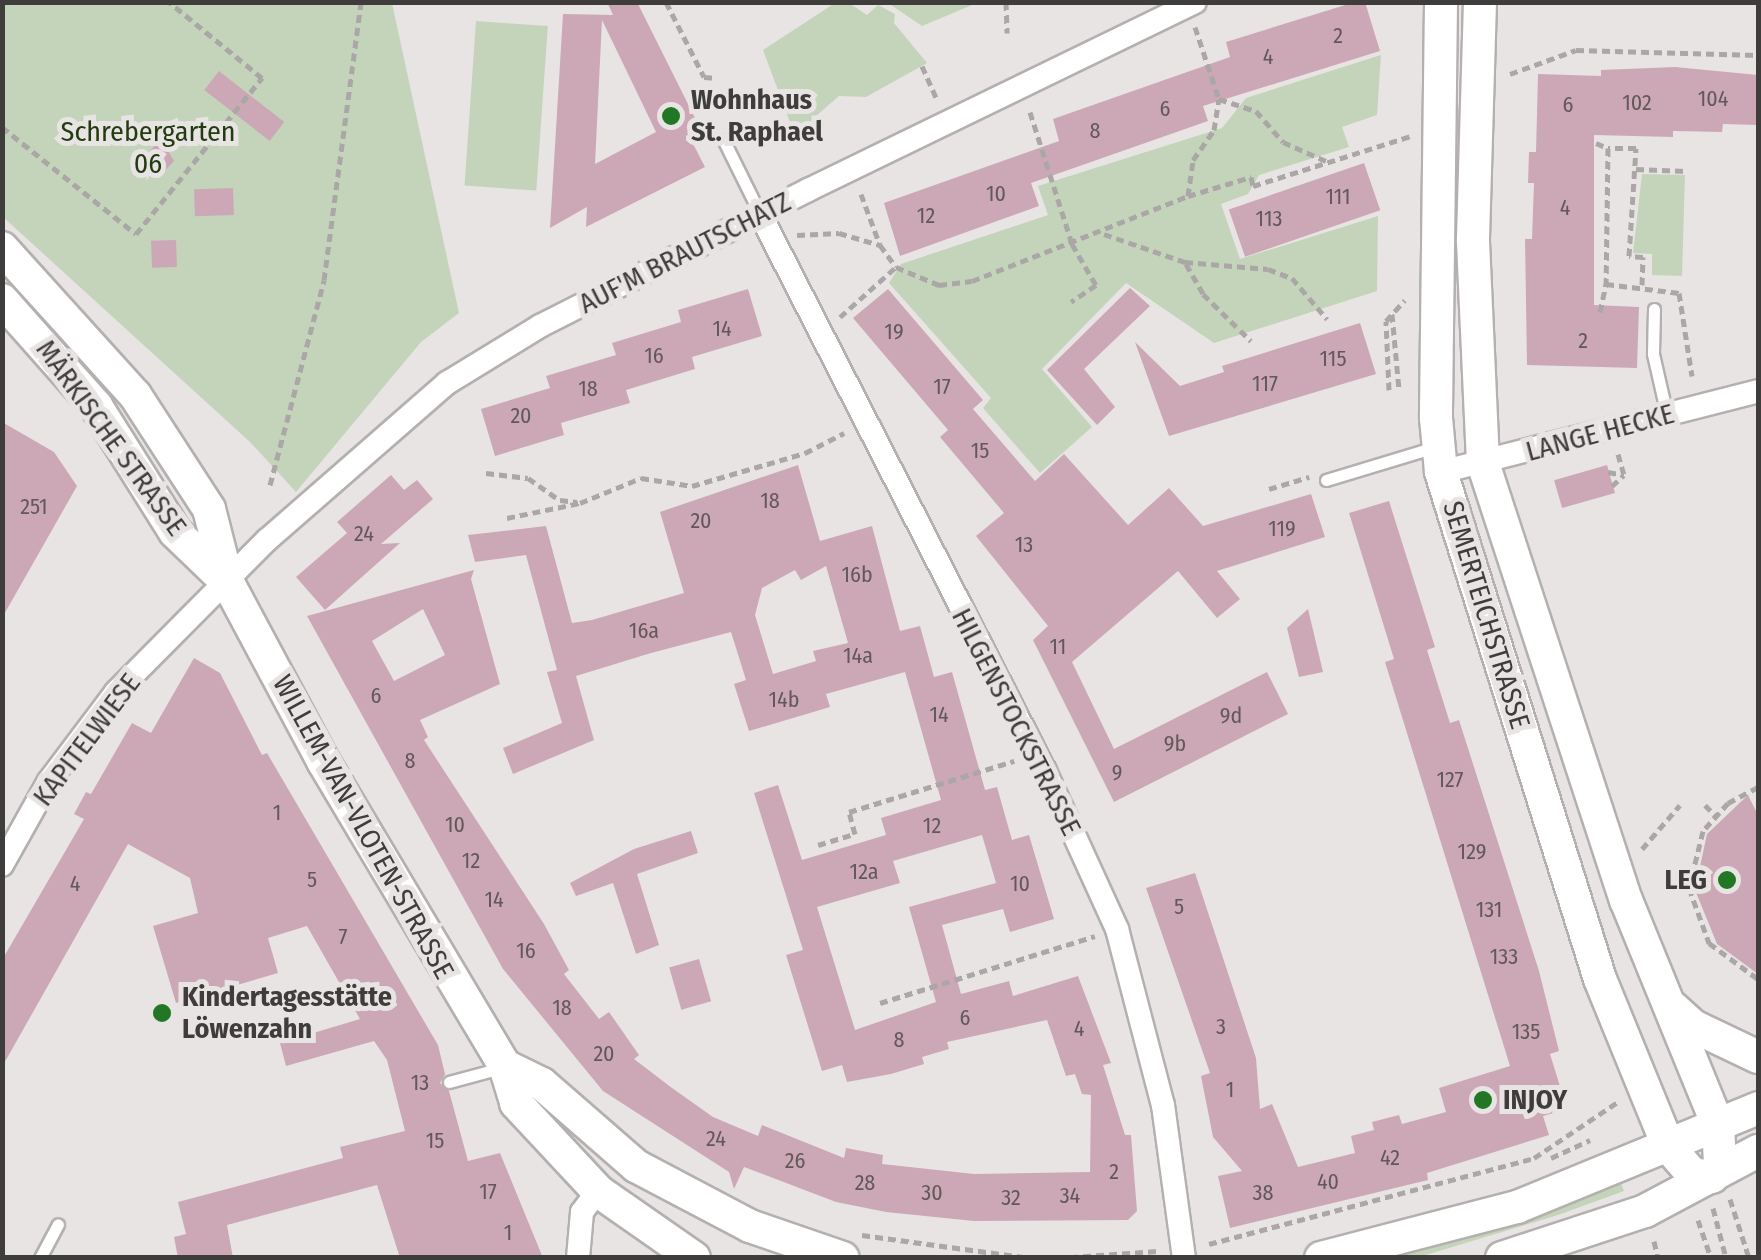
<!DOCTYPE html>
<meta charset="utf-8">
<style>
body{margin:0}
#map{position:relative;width:1761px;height:1260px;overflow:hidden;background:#e8e4e3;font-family:"Fira Sans Condensed",sans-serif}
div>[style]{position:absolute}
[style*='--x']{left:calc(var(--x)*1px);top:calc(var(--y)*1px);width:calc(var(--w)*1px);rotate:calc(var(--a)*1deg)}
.green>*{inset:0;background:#c4d4bb;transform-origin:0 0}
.building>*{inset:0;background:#cca8b6;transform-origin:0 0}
.path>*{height:5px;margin-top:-2.5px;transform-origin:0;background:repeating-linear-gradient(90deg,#aaa7a6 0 8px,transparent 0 13px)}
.roads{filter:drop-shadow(2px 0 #b4b0af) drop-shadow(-2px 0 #b4b0af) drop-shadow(0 2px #b4b0af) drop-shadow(0 -2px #b4b0af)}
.lane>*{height:11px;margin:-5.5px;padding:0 5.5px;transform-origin:5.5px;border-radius:5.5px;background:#fff}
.street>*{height:22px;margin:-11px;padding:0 11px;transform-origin:11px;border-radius:11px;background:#fff}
.secondary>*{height:32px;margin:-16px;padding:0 16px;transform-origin:16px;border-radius:16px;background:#fff}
.dots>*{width:28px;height:28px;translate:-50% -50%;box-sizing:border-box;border:5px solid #e8e4e3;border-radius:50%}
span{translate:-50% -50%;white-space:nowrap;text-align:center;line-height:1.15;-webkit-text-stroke:10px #e8e4e3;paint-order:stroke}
.number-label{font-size:22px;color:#62585a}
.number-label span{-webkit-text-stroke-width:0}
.poi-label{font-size:28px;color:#3e3d3c;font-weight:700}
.left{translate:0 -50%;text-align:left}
.right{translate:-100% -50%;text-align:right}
.park-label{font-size:28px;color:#223c10}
.street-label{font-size:28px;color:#3e3d3c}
.frame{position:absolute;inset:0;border:5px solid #3e3d3c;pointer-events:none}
</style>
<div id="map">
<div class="green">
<i style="clip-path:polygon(2px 3px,392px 3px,459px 313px,421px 342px,296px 492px,250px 442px,3px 217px)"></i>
<i style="clip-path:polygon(835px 3px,849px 3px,867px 15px,878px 5px,895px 14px,894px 23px,927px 63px,866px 97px,839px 96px,816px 116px,818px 139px,798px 144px,763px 50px)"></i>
<i style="clip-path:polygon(888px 3px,977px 3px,922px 26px)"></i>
<i style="left:476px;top:21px;width:72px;height:165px;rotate:4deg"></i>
<i style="clip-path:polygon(1381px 55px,1377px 115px,1342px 127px,1349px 147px,1259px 175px,1248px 194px,1221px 204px,1240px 259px,1378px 216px,1377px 291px,1214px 343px,1126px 283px,1042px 369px,1092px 427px,1040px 473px,983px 408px,991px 398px,889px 283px,901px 264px,1048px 215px,1038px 186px,1222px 128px,1246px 98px)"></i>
<i style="clip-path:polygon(1642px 174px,1685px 175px,1682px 276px,1652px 275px,1652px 254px,1633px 253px)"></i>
<i style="clip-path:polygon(1620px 1180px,1624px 1191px,1558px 1215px,1419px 1257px,1387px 1258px,1491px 1229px)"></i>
</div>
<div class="building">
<i style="clip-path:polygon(evenodd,607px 2px,637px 2px,699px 126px,687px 132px,705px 167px,586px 227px,587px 207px,550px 228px,563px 14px,613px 15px,607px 2px,602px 20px,656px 132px,595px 164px,602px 20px)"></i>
<i style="clip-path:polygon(1355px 2px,1365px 2px,1380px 51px,1203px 106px,1208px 121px,1031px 183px,1039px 206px,900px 256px,884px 203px,1059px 141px,1053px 119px,1230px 57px,1226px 42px)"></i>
<i style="clip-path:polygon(1675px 67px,1758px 75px,1758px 125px,1723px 124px,1722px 132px,1673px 131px,1673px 137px,1594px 135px,1594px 305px,1639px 307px,1637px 368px,1527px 365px,1525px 239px,1532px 239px,1534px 183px,1528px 183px,1529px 152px,1536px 152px,1538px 74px,1601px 76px,1601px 70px)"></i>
<i style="left:219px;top:71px;width:83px;height:24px;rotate:38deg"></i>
<i style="clip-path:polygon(161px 139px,174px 161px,159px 177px,141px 161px)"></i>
<i style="left:1364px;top:163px;width:50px;height:143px;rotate:71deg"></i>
<i style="left:233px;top:188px;width:27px;height:39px;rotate:88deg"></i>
<i style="left:176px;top:240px;width:27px;height:25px;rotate:88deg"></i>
<i style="clip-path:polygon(1130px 288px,1150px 306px,1084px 369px,1115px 407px,1097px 425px,1047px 370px)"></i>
<i style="clip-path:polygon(748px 289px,762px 336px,692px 357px,695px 369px,626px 390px,630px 403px,561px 423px,564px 435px,495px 456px,481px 409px,550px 388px,546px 376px,616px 355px,612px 343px,681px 322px,678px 310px)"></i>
<i style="clip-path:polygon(888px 289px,983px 400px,973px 409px,1035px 481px,1064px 454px,1128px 525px,1169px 488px,1203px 526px,1311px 494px,1325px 537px,1217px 571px,1240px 599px,1217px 618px,1178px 571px,1072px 662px,1114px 749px,1267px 672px,1288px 714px,1114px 802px,1033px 640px,1048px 626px,976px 536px,1004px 513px,940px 437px,948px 430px,853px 318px)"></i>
<i style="clip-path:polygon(1360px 323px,1376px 374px,1169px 436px,1135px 342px,1180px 386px,1224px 372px,1222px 366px)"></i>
<i style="clip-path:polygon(2px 422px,54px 452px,77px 486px,2px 618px)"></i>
<i style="clip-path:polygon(evenodd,798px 465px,820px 541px,872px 526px,900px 631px,920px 626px,934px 677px,952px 672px,985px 790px,997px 787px,1012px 840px,1029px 835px,1054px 919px,1010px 932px,1003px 909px,942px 925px,961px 994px,1009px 981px,1013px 996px,1078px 976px,1111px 1063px,1103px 1065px,1125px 1135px,1131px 1135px,1137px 1211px,1128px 1220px,974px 1221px,886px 1212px,836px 1202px,744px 1167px,734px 1189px,729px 1172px,603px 1091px,503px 969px,307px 616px,474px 570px,471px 579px,500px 684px,420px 720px,428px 737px,424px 740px,544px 924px,569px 970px,564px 974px,599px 1019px,609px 1012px,639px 1055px,634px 1059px,672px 1088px,713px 1117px,758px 1136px,762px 1125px,844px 1158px,846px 1148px,883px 1155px,882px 1164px,974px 1174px,1090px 1172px,1091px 1095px,1082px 1094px,1075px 1074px,1066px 1076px,1047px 1020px,947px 1042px,949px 1049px,922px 1057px,924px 1064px,891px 1074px,847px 1082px,842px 1065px,822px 1071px,786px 955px,803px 950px,754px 793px,778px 785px,802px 860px,886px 835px,881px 818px,941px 800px,905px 672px,826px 694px,830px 707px,749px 731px,734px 684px,746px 680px,731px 632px,651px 653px,576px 676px,594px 740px,513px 774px,503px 748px,562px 723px,547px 672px,557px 670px,526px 555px,475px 562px,468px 535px,546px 526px,572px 623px,592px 620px,684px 593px,660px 512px,798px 465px,826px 566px,848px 643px,813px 651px,816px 661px,773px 674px,755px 615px,762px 588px,795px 570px,801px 580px,826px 566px,798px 465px,423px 609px,445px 655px,394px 681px,372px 641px,423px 609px,798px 465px,982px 835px,996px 883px,909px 907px,936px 1002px,855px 1030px,817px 907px,900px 883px,893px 861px,982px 835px)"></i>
<i style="left:1607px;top:465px;width:29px;height:55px;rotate:74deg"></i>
<i style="clip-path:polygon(391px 475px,404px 490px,417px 480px,433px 499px,381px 544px,400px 543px,325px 610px,296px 577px,347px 533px,337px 522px)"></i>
<i style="clip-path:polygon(1389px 501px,1435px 647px,1427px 650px,1438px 685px,1450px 723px,1459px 720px,1539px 971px,1559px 1051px,1550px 1054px,1567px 1109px,1543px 1116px,1549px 1135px,1427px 1173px,1428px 1180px,1230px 1228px,1218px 1176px,1242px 1171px,1213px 1137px,1201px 1076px,1210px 1073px,1146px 888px,1195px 873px,1256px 1058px,1260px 1109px,1272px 1104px,1298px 1167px,1355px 1153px,1351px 1136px,1374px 1130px,1372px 1122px,1399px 1115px,1402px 1124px,1446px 1112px,1439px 1088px,1510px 1066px,1385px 662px,1394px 659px,1349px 513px)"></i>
<i style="clip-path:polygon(1308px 609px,1323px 672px,1299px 677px,1287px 628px)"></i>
<i style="clip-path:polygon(194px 658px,220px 673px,262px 755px,267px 753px,438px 1045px,445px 1074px,440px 1083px,449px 1091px,468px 1161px,500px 1153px,543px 1258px,400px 1258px,377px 1185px,227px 1225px,233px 1258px,178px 1258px,174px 1237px,186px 1234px,178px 1202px,343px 1158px,340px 1147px,405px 1131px,387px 1060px,374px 1041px,286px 1066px,280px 1043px,360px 1019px,307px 926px,268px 938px,278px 973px,176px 1003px,153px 926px,198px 913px,190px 878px,128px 844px,2px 1067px,2px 960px,84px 819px,74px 814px,86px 792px,91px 794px,132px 723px,151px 733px)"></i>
<i style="clip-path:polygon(1748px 795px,1758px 815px,1758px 974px,1717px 944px,1695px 890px,1707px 834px)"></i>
<i style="clip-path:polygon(691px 831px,698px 853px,637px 874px,659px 945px,636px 954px,613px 883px,576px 896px,570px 883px,634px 849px)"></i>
<i style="left:699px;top:959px;width:44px;height:31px;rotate:74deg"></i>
</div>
<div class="path">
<i style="--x:666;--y:2;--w:84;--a:63.1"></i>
<i style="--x:704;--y:77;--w:13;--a:4"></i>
<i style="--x:1006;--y:2;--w:31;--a:88"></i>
<i style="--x:1195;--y:27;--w:76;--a:71.6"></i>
<i style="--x:1219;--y:99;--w:39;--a:18"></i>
<i style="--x:1256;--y:111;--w:41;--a:48.9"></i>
<i style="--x:1283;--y:142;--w:47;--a:23.8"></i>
<i style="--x:922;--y:66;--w:37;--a:66"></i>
<i style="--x:1510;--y:74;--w:70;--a:-20"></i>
<i style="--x:1576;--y:50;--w:182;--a:1.6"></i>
<i style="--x:1030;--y:112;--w:139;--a:72.3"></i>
<i style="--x:1072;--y:244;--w:48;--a:59.7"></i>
<i style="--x:1096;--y:285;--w:30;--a:146"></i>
<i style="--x:2;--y:127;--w:171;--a:38.6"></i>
<i style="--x:136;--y:234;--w:201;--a:-51.1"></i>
<i style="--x:262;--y:78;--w:120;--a:-140.7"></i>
<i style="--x:1596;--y:143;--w:13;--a:23"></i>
<i style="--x:1636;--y:169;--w:50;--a:2.3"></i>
<i style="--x:861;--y:194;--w:54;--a:69.6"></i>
<i style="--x:880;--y:245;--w:27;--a:54"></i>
<i style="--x:1188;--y:196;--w:36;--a:-82"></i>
<i style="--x:1193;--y:160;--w:37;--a:-55"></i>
<i style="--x:1214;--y:130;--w:31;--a:-81"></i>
<i style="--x:1104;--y:234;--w:86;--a:19.1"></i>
<i style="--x:1185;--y:262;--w:83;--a:4.8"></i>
<i style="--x:1268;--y:269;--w:26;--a:21"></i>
<i style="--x:1292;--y:278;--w:54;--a:49.5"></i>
<i style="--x:797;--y:235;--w:42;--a:-2.7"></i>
<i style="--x:839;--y:233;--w:43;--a:16.3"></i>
<i style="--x:1186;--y:264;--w:34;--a:60"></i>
<i style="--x:1203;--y:294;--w:67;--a:44.4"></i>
<i style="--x:1642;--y:285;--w:28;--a:-88"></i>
<i style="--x:1643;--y:257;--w:14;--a:-176"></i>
<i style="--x:1629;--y:256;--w:108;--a:-86.3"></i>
<i style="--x:1636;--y:148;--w:28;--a:180"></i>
<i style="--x:1608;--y:148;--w:136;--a:90.8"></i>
<i style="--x:1606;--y:284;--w:74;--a:7"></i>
<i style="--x:1679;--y:293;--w:84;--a:81.1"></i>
<i style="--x:1600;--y:312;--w:29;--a:-78"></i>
<i style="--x:1392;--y:314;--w:76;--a:84.7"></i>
<i style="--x:840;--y:317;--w:75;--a:-41.8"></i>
<i style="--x:896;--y:267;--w:47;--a:22.7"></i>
<i style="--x:939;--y:285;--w:33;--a:-7"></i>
<i style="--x:972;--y:281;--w:232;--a:-21.5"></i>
<i style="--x:1188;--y:196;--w:66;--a:-16.8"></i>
<i style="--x:1251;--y:177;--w:9;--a:77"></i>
<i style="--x:1253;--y:186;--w:166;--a:-17.6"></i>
<i style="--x:1389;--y:390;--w:69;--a:-92.5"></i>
<i style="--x:1386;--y:321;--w:28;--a:-48"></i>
<i style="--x:1618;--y:454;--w:22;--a:74"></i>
<i style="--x:1608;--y:472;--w:16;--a:11"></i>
<i style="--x:486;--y:473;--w:42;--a:6.8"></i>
<i style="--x:528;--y:478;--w:39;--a:35"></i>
<i style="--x:560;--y:500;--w:17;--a:7"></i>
<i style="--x:270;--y:485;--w:212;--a:-75.2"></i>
<i style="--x:324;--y:280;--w:280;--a:-82.4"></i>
<i style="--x:1612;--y:486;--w:16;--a:-43"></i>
<i style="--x:1269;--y:489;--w:42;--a:-16.7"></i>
<i style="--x:507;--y:518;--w:75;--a:-11.6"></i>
<i style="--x:580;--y:503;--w:66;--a:-22.3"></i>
<i style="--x:641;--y:478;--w:52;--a:8.9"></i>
<i style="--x:692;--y:486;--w:118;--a:-16.3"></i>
<i style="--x:805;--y:453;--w:44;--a:-27.1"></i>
<i style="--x:1758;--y:787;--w:34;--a:152"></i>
<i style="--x:1728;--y:803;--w:38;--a:132"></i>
<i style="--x:1703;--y:831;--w:59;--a:103.8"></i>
<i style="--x:1689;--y:888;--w:59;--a:70"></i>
<i style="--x:1709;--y:943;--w:61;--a:36.3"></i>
<i style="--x:1705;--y:805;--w:14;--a:45"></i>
<i style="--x:818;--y:845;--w:39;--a:-17"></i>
<i style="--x:855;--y:834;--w:23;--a:-105"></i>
<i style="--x:849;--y:812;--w:173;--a:-17.2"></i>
<i style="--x:1642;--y:849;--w:58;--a:-49.2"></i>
<i style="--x:880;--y:1003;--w:225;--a:-17.3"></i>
<i style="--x:1551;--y:1158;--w:43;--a:-24.8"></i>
<i style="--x:1730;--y:1199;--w:62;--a:72.1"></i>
<i style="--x:1713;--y:1208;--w:52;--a:75.4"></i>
<i style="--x:1698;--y:1220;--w:40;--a:71.1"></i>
<i style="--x:862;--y:1235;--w:170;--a:7.8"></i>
<i style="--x:1654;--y:1241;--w:17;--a:77"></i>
<i style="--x:1209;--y:1244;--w:336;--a:-14.8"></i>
<i style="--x:1534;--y:1158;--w:102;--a:-33.8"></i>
<i style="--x:1057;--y:1258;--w:101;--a:-4"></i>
</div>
<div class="roads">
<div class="lane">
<i style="--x:729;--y:139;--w:5;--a:158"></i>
<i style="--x:724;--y:141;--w:84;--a:63.7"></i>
<i style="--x:1654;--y:309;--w:45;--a:91.3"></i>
<i style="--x:1653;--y:354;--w:63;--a:77.1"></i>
<i style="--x:1326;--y:480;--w:114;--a:-16.8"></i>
<i style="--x:449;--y:1082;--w:54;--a:-15.1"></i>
<i style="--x:40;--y:1258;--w:38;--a:-62"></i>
</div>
<div class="street">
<i style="--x:761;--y:216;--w:623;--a:62.9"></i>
<i style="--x:1045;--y:771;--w:174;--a:65.5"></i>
<i style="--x:1117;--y:929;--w:182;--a:75.4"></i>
<i style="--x:1163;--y:1105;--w:154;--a:82.2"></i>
<i style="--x:1441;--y:472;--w:327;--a:-14.3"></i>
<i style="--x:2;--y:865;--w:96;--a:-60.8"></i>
<i style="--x:49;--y:781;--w:111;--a:-53"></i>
<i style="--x:116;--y:692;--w:214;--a:-45.2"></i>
<i style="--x:267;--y:540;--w:239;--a:-41.1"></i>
<i style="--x:447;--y:383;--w:109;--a:-31.5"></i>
<i style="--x:540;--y:326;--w:301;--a:-26.9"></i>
<i style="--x:808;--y:190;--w:430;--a:-25.9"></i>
<i style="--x:578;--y:1258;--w:46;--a:-85"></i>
<i style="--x:582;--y:1212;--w:26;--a:-53"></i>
</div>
<div class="secondary">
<i style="--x:1441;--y:2;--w:416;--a:90.7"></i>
<i style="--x:1436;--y:418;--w:54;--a:84.7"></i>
<i style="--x:1441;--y:472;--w:531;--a:72.59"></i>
<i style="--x:1600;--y:979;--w:180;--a:67.8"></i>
<i style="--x:1668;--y:1146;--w:37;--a:49"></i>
<i style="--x:1692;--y:1174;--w:20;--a:9"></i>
<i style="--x:1480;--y:2;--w:240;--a:91.7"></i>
<i style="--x:1473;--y:242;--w:221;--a:87.4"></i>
<i style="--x:1483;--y:463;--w:460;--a:71.9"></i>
<i style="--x:1626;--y:900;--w:243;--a:67.8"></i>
<i style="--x:1718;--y:1125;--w:39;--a:87"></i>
<i style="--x:1720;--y:1164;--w:15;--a:122"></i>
<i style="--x:2;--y:248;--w:198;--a:47.9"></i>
<i style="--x:135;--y:395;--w:136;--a:57"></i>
<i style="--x:209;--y:509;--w:76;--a:75.6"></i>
<i style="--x:228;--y:583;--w:202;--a:61.9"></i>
<i style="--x:323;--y:761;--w:355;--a:59.2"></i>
<i style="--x:505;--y:1066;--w:39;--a:73"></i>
<i style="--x:516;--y:1103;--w:120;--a:47"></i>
<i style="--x:598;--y:1191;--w:117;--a:34.9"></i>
<i style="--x:2;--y:300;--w:142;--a:48.4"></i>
<i style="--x:96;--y:406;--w:149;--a:57.9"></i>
<i style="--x:175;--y:532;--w:74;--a:43.9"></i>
<i style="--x:1672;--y:1007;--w:28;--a:42"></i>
<i style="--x:1693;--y:1026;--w:72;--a:25.5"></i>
<i style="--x:505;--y:1066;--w:41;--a:25.9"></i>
<i style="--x:542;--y:1084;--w:125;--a:41.1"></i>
<i style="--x:636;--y:1166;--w:129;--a:27.8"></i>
<i style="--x:750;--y:1226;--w:98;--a:19"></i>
<i style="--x:1321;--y:1258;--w:203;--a:-14.6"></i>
<i style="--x:1517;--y:1207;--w:261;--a:-22.3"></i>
<i style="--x:1502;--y:1258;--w:151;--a:-18.2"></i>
<i style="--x:1645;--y:1211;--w:128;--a:-28"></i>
</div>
</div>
<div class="dots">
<i style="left:671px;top:116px;background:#217723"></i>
<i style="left:1727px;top:880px;background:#217723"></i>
<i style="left:162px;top:1013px;background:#217723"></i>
<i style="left:1483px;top:1100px;background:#217723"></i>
</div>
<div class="number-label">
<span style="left:1338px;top:36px">2</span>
<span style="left:1268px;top:57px">4</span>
<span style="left:1713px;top:99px">104</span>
<span style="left:1637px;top:103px">102</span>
<span style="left:1568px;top:105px">6</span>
<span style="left:1165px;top:109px">6</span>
<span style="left:1095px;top:131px">8</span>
<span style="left:996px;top:194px">10</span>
<span style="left:1338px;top:197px">111</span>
<span style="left:1565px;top:208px">4</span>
<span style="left:926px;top:216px">12</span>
<span style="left:1269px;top:219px">113</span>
<span style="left:722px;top:329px">14</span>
<span style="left:894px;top:332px">19</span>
<span style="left:1583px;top:341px">2</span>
<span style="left:654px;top:356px">16</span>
<span style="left:1333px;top:359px">115</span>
<span style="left:1265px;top:384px">117</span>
<span style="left:942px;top:387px">17</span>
<span style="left:588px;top:389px">18</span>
<span style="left:521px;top:416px">20</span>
<span style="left:980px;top:451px">15</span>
<span style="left:770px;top:501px">18</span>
<span style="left:34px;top:507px">251</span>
<span style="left:701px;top:521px">20</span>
<span style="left:1282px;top:529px">119</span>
<span style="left:364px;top:534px">24</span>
<span style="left:1024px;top:545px">13</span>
<span style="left:857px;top:575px">16b</span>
<span style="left:644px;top:631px">16a</span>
<span style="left:1058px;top:647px">11</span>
<span style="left:858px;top:656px">14a</span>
<span style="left:376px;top:696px">6</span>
<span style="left:784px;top:700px">14b</span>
<span style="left:939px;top:715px">14</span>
<span style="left:1231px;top:716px">9d</span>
<span style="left:1175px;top:744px">9b</span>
<span style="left:410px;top:761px">8</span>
<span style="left:1117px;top:773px">9</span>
<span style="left:1450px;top:780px">127</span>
<span style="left:277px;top:813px">1</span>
<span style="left:455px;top:825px">10</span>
<span style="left:932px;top:826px">12</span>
<span style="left:1472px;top:852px">129</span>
<span style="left:471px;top:861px">12</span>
<span style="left:864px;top:872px">12a</span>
<span style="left:312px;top:880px">5</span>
<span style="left:75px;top:884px">4</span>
<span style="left:1020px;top:884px">10</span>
<span style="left:494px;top:900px">14</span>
<span style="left:1179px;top:907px">5</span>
<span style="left:1489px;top:910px">131</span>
<span style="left:343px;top:937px">7</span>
<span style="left:526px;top:951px">16</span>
<span style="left:1504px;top:957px">133</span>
<span style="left:562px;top:1008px">18</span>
<span style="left:965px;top:1018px">6</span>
<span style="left:1221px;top:1027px">3</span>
<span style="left:1079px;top:1029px">4</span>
<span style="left:1526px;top:1032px">135</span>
<span style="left:899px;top:1040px">8</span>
<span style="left:604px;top:1054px">20</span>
<span style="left:420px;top:1083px">13</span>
<span style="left:1230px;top:1090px">1</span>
<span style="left:716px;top:1139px">24</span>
<span style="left:435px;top:1141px">15</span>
<span style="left:1390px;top:1158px">42</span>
<span style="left:795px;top:1161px">26</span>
<span style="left:1114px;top:1172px">2</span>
<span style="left:1328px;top:1182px">40</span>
<span style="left:865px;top:1183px">28</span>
<span style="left:488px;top:1192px">17</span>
<span style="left:932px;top:1193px">30</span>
<span style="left:1263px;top:1193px">38</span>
<span style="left:1070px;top:1196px">34</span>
<span style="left:1011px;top:1198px">32</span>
<span style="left:508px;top:1233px">1</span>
</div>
<div class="poi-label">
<span class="left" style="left:691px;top:116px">Wohnhaus<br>St. Raphael</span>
<span class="right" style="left:1707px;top:880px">LEG</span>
<span class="left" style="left:182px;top:1013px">Kindertagesstätte<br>Löwenzahn</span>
<span class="left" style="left:1503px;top:1100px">INJOY</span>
</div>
<div class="park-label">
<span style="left:148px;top:148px">Schrebergarten<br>06</span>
</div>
<div class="street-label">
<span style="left:685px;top:253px;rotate:-27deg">AUF'M BRAUTSCHATZ</span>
<span style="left:1600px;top:433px;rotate:-15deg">LANGE HECKE</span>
<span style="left:111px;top:438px;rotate:54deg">MÄRKISCHE STRASSE</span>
<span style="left:1486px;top:615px;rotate:73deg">SEMERTEICHSTRASSE</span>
<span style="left:1016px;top:722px;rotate:63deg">HILGENSTOCKSTRASSE</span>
<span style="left:87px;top:740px;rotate:-53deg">KAPITELWIESE</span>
<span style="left:363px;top:827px;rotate:61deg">WILLEM-VAN-VLOTEN-STRASSE</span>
</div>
<div class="frame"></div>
</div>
